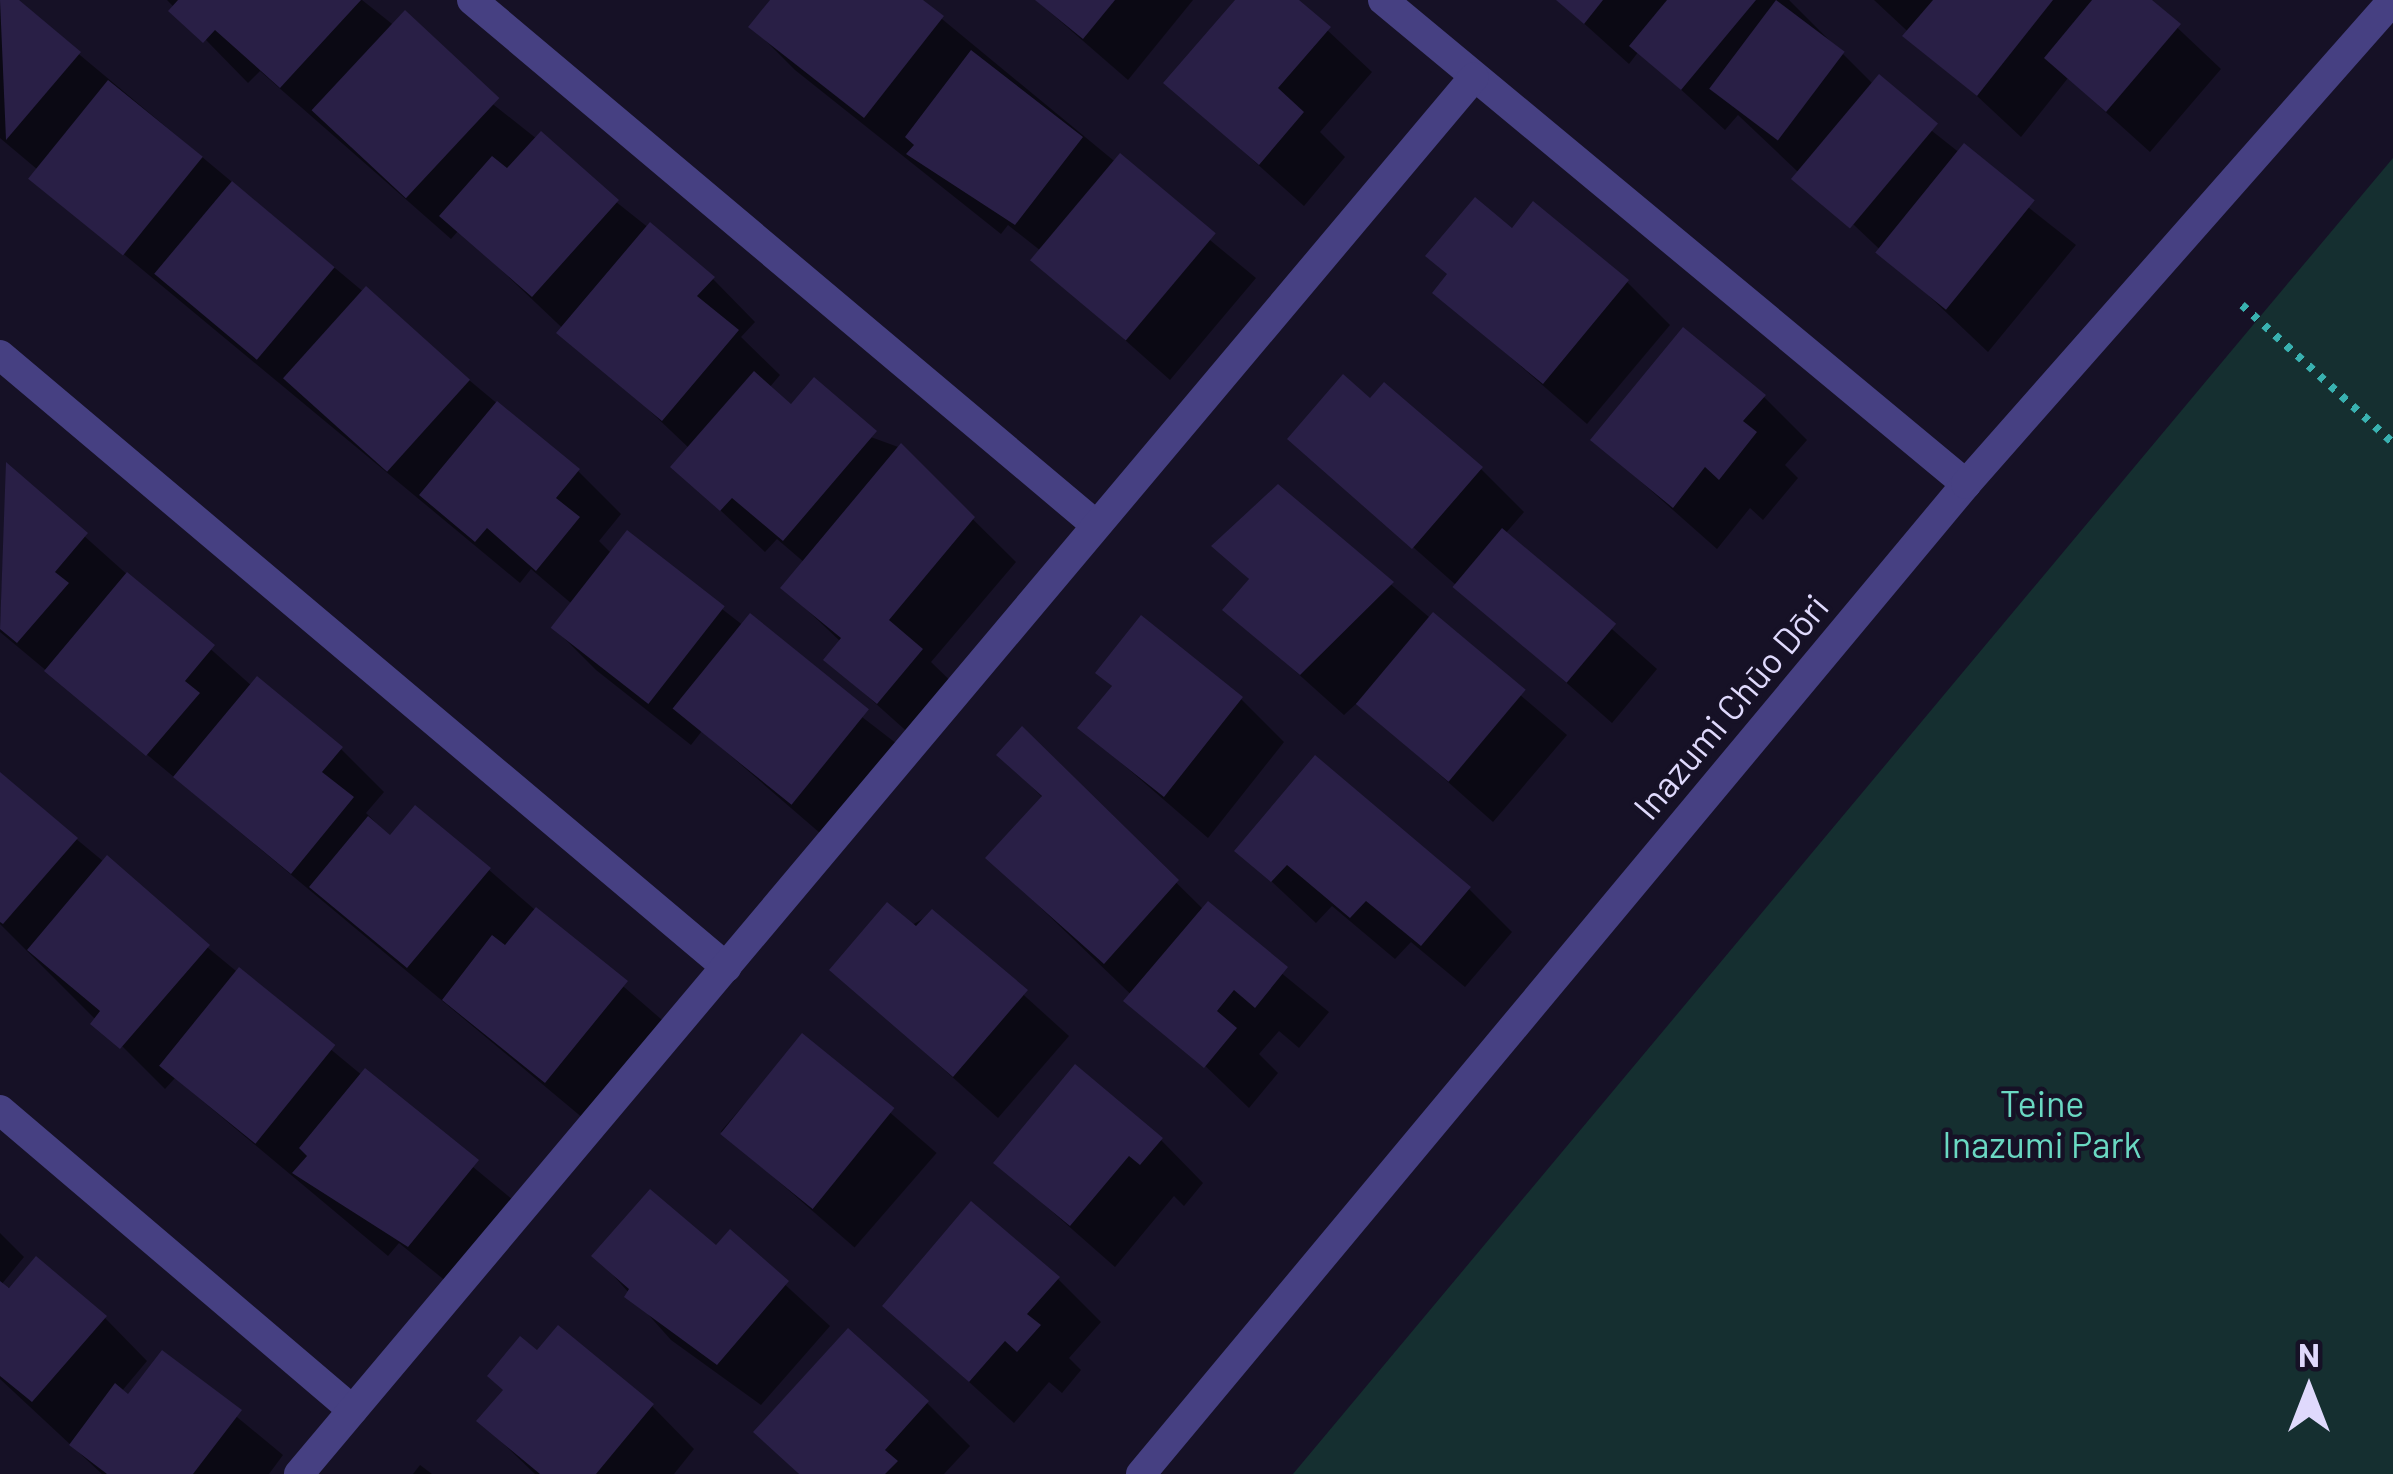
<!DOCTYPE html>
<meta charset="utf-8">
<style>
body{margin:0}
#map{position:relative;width:2393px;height:1474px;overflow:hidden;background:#161126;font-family:Barlow,sans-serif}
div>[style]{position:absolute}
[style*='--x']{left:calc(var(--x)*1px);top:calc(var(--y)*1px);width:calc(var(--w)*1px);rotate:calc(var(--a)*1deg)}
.green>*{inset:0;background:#152f30}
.shadow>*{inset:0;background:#0007;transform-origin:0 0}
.building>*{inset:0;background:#291f46;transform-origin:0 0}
.path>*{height:8px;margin-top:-4px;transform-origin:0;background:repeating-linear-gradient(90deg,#39b1b0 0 6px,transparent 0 15px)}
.minor>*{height:30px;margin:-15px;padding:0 15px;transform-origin:15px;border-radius:15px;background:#464082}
.tertiary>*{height:30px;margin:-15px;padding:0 15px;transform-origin:15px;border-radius:15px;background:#464082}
span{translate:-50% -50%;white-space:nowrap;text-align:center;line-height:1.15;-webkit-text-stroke:9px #161126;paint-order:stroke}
.street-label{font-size:36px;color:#dfd9fc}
.park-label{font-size:36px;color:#6ad8c2}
.north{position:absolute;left:2249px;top:1330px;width:120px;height:120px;-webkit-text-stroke:9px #161126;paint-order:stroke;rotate:0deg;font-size:33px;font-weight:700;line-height:48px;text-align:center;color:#dfd9fc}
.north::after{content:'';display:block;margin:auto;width:42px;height:54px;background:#dfd9fc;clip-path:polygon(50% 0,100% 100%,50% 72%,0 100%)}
</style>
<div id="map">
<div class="green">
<i style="clip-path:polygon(2393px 158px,2393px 1474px,1293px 1474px,2258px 319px)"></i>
</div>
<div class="shadow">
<i style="clip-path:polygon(0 0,14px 0,578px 471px,621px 514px,599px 541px,612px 554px,722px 609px,910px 754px,835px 846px,702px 731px,691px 745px,596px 670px,553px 627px,572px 604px,531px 569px,520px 583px,32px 178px,38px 170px,0 138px)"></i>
<i style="clip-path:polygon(167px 0,362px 0,713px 279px,755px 322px,741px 337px,780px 375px,769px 388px,791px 408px,901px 448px,1016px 562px,931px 662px,964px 694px,922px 745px,827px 660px,842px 643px,784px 588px,805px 563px,777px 539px,765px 552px,674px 467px,690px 449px,459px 230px,451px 239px,260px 71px,248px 83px)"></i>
<i style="clip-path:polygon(771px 0,919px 0,1256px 278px,1170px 380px,1034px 259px,1041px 251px,1008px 225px,1001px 234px,795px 70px,752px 27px)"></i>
<i style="clip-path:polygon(1036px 0,1193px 0,1128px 80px)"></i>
<i style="clip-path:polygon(1239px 0,1295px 0,1372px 72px,1320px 132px,1345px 157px,1304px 206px,1167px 83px)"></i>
<i style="clip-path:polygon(1558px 0,1789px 0,1874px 85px,2076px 245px,1988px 352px,1738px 115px,1725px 130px,1639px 51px,1629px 64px)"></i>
<i style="clip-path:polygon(1874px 0,2148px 0,2221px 69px,2150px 152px,2068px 78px,2021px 137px)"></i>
<i style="clip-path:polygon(1512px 232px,1627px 282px,1670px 325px,1587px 424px,1436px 292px)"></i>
<i style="clip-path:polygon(1764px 397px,1807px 440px,1785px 465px,1798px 478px,1763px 520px,1750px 508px,1717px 549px,1594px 440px)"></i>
<i style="clip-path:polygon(1370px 402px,1481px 469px,1524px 512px,1505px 534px,1657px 669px,1612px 723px,1291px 439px)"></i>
<i style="clip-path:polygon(7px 467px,253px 687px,341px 749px,384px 792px,366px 813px,391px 838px,489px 870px,669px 1026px,590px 1124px,0 632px)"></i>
<i style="clip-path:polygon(1278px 488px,1567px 735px,1493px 822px,1358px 702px,1344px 715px,1227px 610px,1251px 581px,1215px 546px)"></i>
<i style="clip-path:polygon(1099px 673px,1241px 699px,1284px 742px,1208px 838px,1081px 728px,1114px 688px)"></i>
<i style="clip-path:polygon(1022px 731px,1204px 910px,1329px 1012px,1299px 1048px,1279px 1031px,1259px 1054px,1278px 1073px,1249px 1108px,989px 858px,1043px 798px,1000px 755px)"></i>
<i style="clip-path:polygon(0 776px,519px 1205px,453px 1287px,399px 1243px,388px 1256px,175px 1078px,165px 1089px,0 924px)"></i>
<i style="clip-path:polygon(1238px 850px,1469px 889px,1512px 932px,1465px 987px,1411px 942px,1395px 959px,1332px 906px,1316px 923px)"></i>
<i style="clip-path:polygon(933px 913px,1069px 1036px,998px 1118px,833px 970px)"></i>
<i style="left:803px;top:1037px;width:177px;height:125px;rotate:41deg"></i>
<i style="clip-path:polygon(1161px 1140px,1203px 1183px,1184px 1206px,1174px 1196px,1115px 1267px,997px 1163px)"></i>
<i style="clip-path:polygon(0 1233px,24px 1257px,1px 1285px,105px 1318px,147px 1361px,121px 1392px,129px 1399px,162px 1355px,283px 1455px,269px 1474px,102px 1474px,0 1379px)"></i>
<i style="clip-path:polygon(730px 1234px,830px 1326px,761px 1405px,671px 1340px,596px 1256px,716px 1249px)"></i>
<i style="clip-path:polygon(1058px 1279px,1101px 1322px,1069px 1358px,1081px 1370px,1062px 1393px,1049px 1382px,1014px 1423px,886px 1306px)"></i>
<i style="clip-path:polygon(538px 1355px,652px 1406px,694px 1449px,674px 1474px,535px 1474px,480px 1421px)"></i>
<i style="clip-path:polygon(927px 1403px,970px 1446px,944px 1474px,799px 1474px,757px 1432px)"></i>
<i style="clip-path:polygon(420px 1465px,432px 1474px,413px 1474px)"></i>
</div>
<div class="building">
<i style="clip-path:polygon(0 0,19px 0,81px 52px,6px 140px)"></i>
<i style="clip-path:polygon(178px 0,361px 0,280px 88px,215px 30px,203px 43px,168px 11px)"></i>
<i style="clip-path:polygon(770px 0,923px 0,944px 16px,864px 118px,748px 27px)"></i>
<i style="clip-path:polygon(1035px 0,1115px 0,1083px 39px)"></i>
<i style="clip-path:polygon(1235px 0,1299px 0,1331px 27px,1278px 88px,1304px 112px,1259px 165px,1163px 83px)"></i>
<i style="clip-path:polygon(1556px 0,1603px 0,1584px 24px)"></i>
<i style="clip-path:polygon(1667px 0,1756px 0,1681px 90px,1629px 46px)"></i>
<i style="left:1776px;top:0;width:86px;height:111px;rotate:37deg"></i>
<i style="clip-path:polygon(1933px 0,2053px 0,1977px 96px,1902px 36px)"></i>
<i style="clip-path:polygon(2092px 0,2152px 0,2181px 24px,2106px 112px,2044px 58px)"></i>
<i style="left:405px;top:10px;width:129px;height:137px;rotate:43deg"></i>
<i style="clip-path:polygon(971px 50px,1083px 137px,1015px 225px,906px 154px,914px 145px,905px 137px)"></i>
<i style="left:1879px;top:74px;width:77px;height:137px;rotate:40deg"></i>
<i style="left:108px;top:80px;width:122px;height:127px;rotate:39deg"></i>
<i style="clip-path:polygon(541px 131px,619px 200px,532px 297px,439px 216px,492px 156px,507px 168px)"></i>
<i style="left:1964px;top:143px;width:91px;height:141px;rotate:39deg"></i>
<i style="left:1120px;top:153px;width:125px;height:140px;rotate:40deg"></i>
<i style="left:232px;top:181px;width:134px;height:121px;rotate:40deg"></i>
<i style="clip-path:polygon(1475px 197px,1512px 228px,1533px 201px,1629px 280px,1543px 384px,1432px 293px,1447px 274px,1425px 256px)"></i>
<i style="clip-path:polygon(650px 222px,715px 277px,697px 296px,739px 330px,662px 421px,556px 333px)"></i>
<i style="left:366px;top:286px;width:140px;height:124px;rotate:42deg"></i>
<i style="clip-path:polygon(1683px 327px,1766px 395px,1743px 421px,1757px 432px,1719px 480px,1705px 467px,1673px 508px,1590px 440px)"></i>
<i style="clip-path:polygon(754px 371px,791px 404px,814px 377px,877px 431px,783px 541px,732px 498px,720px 511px,670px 467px)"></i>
<i style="clip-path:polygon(1343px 374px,1370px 398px,1384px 382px,1483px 467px,1412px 549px,1287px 439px)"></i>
<i style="clip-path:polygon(497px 401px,580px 469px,556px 498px,580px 517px,536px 571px,487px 528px,475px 542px,419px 495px)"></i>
<i style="clip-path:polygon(901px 443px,975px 517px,889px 620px,923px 649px,877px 704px,823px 660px,841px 638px,780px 588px)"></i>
<i style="clip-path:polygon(6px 462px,88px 533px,55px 572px,69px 583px,17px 643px,0 629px)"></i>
<i style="clip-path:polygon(1278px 484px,1394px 582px,1300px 675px,1222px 610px,1249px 579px,1211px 546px)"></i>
<i style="left:1502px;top:528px;width:149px;height:77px;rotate:40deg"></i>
<i style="left:627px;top:530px;width:124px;height:124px;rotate:38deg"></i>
<i style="clip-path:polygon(127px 572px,215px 645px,185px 681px,200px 693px,146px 756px,44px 671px)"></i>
<i style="left:1433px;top:612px;width:121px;height:120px;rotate:40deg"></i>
<i style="left:750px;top:613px;width:153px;height:123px;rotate:39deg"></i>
<i style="clip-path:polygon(1141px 615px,1243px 697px,1164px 797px,1077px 728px,1112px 686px,1095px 673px)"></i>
<i style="clip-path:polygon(257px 676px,343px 747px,322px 772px,354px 797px,291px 874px,173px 777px)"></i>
<i style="clip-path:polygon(1022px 726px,1179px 880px,1104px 964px,985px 858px,1042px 796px,996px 755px)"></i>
<i style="clip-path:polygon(1315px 755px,1471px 887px,1421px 946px,1366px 901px,1350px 918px,1287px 865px,1271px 882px,1234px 851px)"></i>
<i style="clip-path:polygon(0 772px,78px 838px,3px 924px,0 922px)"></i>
<i style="clip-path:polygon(415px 805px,491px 868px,407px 968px,309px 887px,368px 816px,390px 835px)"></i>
<i style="clip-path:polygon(107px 855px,210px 945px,120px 1049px,90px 1024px,100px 1011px,27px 950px)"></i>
<i style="clip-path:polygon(1208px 901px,1288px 967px,1255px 1008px,1234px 990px,1217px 1011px,1237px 1028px,1204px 1068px,1123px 1001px)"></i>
<i style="clip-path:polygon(887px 902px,916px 926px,932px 909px,1028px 990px,953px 1077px,829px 970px)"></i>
<i style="clip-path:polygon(536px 907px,628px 981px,545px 1083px,442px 1000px,492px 935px,505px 945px)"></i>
<i style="left:239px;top:967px;width:124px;height:127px;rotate:39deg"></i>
<i style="left:802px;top:1033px;width:119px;height:130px;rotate:39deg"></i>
<i style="clip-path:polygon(1075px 1064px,1163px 1138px,1140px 1165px,1129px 1156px,1070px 1226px,993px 1163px)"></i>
<i style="clip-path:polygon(365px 1068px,479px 1160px,408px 1247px,292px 1173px,307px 1156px,299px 1148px)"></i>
<i style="clip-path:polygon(650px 1189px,716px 1245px,730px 1229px,789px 1281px,717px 1365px,624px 1297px,629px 1289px,591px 1256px)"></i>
<i style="clip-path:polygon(971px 1201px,1060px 1277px,1027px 1314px,1041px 1325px,1017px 1352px,1005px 1341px,969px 1382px,882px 1306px)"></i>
<i style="clip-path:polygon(36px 1256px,107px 1316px,32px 1402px,0 1376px,0 1281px,9px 1288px)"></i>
<i style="clip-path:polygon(558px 1325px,654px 1404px,596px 1474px,540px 1474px,476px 1421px,503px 1390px,487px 1376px,520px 1336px,537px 1350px)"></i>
<i style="clip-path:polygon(848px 1328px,929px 1401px,885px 1450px,898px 1461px,885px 1474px,799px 1474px,753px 1432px)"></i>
<i style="clip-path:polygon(162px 1350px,242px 1410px,193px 1474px,107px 1474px,69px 1445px,115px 1383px,128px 1394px)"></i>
</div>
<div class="path">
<i style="--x:2242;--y:305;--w:205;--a:42.4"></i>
</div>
<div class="minor">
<i style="--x:472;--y:0;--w:815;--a:40.08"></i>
<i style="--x:1383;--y:0;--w:758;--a:39.7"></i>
<i style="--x:0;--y:355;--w:950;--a:40.13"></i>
<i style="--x:0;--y:1110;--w:463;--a:40.4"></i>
<i style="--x:299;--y:1474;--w:1825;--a:-49.93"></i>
</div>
<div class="tertiary">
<i style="--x:1141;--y:1474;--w:1289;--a:-50.19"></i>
<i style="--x:1966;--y:484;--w:645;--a:-48.58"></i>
</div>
<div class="street-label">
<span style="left:1730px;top:706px;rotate:-50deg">Inazumi Chūo Dōri</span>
</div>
<div class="park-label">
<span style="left:2042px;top:1123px">Teine<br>Inazumi Park</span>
</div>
<div class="north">N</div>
</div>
